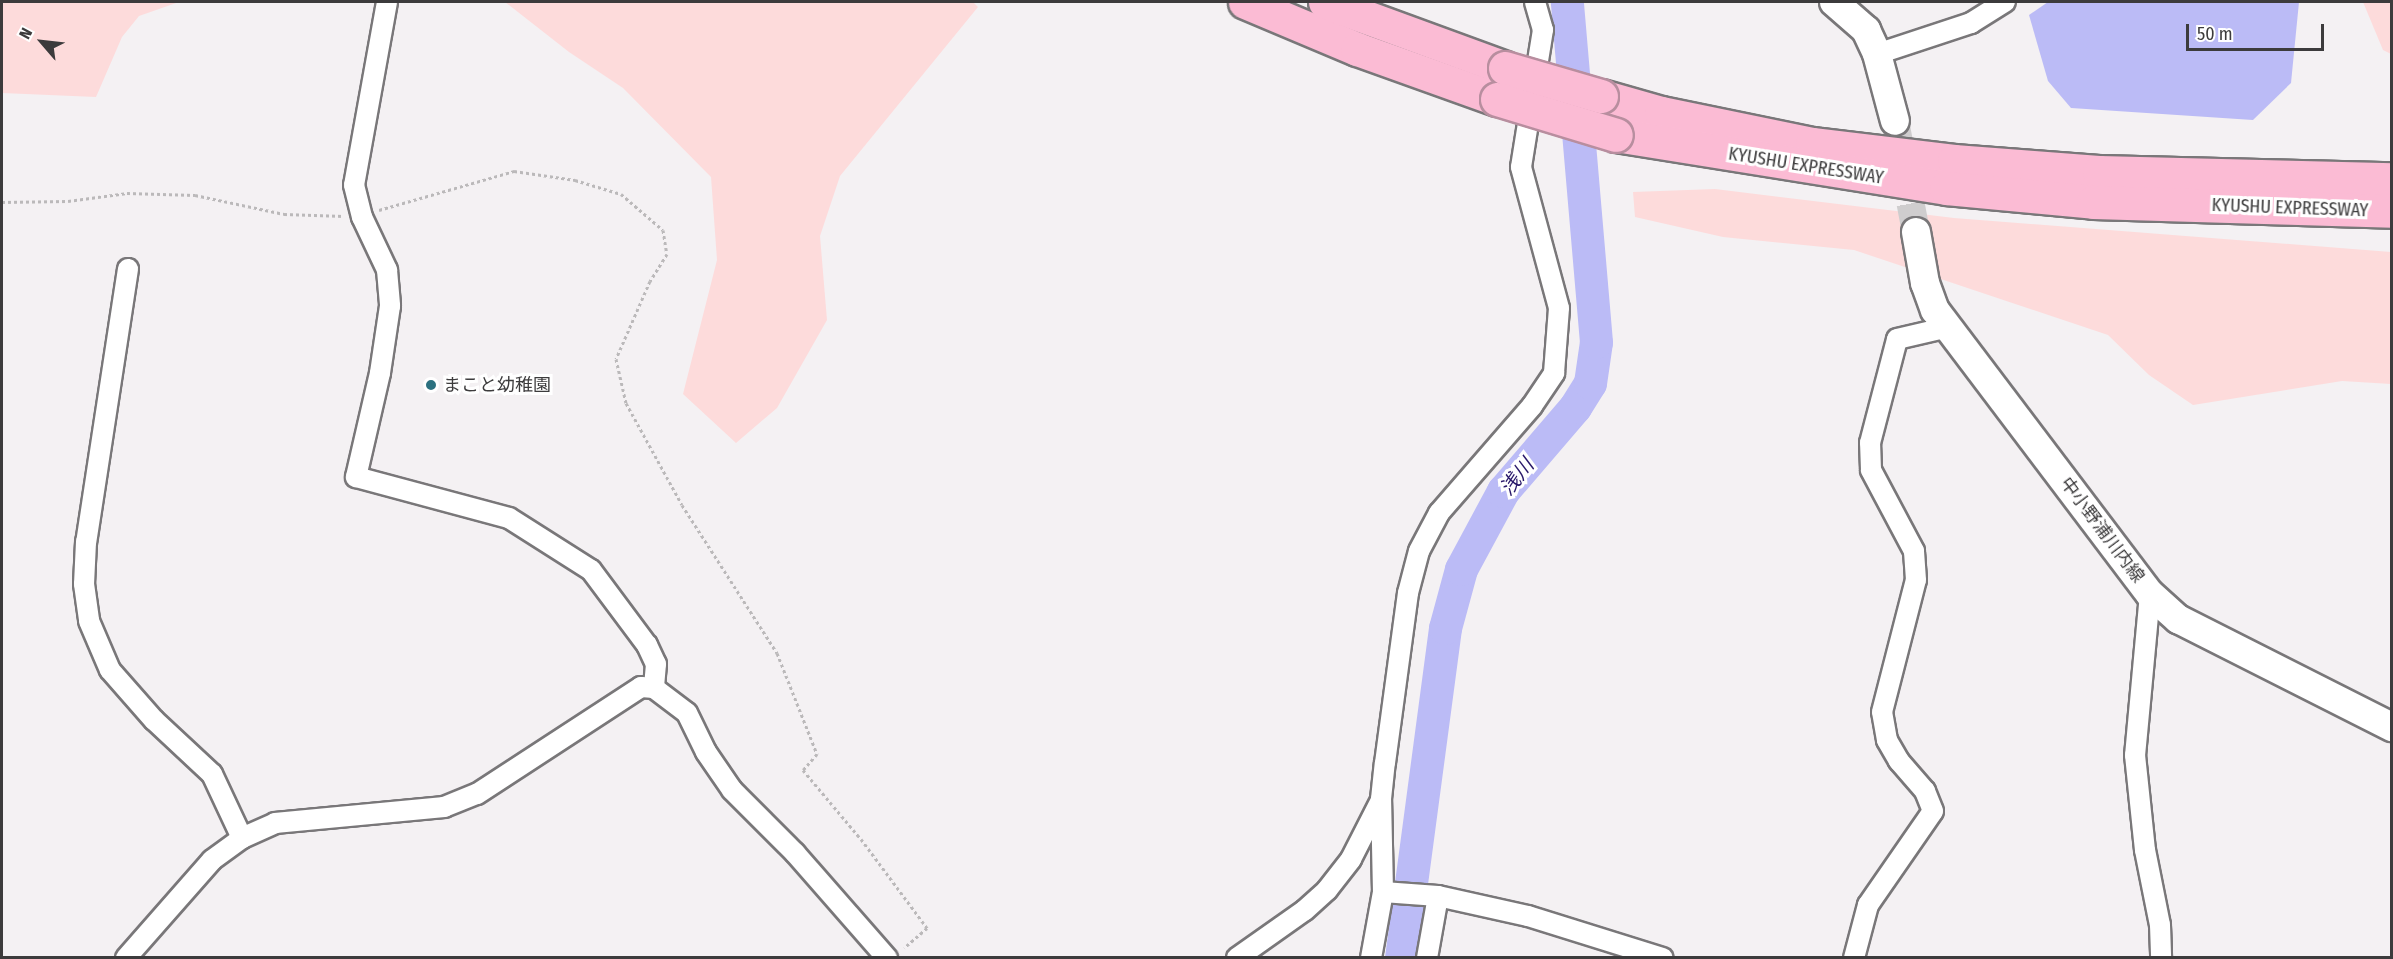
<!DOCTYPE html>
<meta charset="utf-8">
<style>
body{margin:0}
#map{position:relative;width:2393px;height:959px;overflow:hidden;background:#f4f1f3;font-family:"Fira Sans Condensed","Noto Sans JP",sans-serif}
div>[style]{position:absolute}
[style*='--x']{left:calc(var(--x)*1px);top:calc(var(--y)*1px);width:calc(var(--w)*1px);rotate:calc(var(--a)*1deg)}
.green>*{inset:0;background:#fddbdb}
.water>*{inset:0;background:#bbbbf6}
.river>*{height:33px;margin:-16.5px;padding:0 16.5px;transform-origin:16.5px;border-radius:16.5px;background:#bbbbf6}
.secondary-tunnel>*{height:28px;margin-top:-14px;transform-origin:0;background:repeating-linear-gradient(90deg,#cfcdce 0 28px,transparent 0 42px)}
.path>*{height:3px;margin-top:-1.5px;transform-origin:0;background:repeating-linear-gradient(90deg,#bbb9ba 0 3px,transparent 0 6px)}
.roads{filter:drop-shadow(2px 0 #797779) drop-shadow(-2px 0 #797779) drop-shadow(0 2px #797779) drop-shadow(0 -2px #797779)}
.minor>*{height:20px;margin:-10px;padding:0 10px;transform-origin:10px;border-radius:10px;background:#fff}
.secondary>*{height:28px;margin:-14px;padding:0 14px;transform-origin:14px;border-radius:14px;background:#fff}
.motorway>*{height:33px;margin:-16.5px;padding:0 16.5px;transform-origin:16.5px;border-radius:16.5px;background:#fbbbd4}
.bridges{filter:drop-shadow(2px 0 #b88e9f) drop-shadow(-2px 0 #b88e9f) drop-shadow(0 2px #b88e9f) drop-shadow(0 -2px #b88e9f)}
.motorway-bridge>*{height:33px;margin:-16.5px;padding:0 16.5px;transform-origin:16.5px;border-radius:16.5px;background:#fbbbd4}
.dots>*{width:16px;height:16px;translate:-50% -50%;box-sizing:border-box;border:3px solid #fff;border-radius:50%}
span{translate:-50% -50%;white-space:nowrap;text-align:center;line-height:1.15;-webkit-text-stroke:6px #fff;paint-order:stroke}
.street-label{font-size:18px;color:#3c3b3c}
.poi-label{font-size:18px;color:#3c3b3c}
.left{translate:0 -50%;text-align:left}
.water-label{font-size:20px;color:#281769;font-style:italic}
.frame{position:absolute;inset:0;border:3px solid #3c3b3c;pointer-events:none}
.north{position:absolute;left:12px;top:12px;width:60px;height:60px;-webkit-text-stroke:4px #fff;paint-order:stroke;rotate:298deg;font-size:16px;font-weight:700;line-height:24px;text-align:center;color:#3c3b3c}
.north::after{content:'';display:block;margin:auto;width:21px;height:27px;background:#3c3b3c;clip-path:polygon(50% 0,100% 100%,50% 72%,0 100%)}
.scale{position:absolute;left:2186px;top:24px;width:138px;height:27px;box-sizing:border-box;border:3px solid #3c3b3c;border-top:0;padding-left:8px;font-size:18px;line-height:21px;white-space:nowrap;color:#3c3b3c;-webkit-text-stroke:4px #fff;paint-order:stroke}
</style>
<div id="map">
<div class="green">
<i style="clip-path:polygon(2px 2px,179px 2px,139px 16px,122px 37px,96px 97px,2px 93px)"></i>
<i style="clip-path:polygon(505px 2px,973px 2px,978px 7px,840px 176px,820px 236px,827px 320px,777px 408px,736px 443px,683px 394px,717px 260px,711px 177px,623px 88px,569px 52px)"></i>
<i style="clip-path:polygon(2363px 2px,2391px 2px,2391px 54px,2383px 50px)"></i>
<i style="clip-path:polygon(1715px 189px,1954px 218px,2391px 252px,2391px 384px,2342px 381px,2193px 405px,2149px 375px,2108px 335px,1854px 250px,1723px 237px,1635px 217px,1633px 192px)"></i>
</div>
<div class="water">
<i style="clip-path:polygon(2048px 2px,2299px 2px,2291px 83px,2253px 120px,2071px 108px,2048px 81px,2029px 15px)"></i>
</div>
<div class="river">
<i style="--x:1401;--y:958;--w:333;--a:-82.4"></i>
<i style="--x:1445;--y:628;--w:61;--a:-74.8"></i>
<i style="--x:1461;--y:569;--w:89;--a:-61.7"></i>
<i style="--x:1503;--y:491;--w:111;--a:-49.4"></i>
<i style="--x:1575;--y:407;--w:28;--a:-58"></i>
<i style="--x:1590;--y:383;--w:41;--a:-81.7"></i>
<i style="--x:1596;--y:342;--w:341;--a:-94.9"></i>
</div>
<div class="secondary-tunnel">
<i style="--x:1895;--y:121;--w:113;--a:79.3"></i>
</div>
<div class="path">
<i style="--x:2;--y:202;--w:66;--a:-0.9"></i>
<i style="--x:68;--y:201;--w:60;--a:-7.7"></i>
<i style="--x:127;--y:193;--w:68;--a:1.7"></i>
<i style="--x:195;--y:195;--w:91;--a:12.1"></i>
<i style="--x:284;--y:214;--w:60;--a:1.9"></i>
<i style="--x:379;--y:210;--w:141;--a:-16.1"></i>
<i style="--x:514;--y:171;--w:62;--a:8.4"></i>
<i style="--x:575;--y:180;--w:48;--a:16.9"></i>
<i style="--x:621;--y:194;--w:55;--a:40.6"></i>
<i style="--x:663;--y:230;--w:24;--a:81"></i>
<i style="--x:667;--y:254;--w:32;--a:122"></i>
<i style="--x:650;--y:281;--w:85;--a:113.6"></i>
<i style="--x:616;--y:359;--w:45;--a:77.2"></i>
<i style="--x:626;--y:403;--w:116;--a:61.2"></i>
<i style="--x:682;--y:505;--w:176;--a:57.3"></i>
<i style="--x:777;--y:653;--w:109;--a:68.4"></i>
<i style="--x:817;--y:754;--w:21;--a:131"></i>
<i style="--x:803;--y:770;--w:90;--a:50"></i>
<i style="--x:861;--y:839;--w:111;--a:53.4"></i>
<i style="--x:927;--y:928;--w:30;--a:139"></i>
</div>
<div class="roads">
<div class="minor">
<i style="--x:387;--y:2;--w:186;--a:100.2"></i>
<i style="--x:354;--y:185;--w:33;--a:76"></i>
<i style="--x:362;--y:217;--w:59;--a:64.7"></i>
<i style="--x:387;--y:270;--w:36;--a:85"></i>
<i style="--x:390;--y:306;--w:68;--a:98.5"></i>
<i style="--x:380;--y:373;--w:107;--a:103"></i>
<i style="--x:356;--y:477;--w:158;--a:15"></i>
<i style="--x:509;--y:518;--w:97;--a:32.4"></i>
<i style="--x:591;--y:570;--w:94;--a:53.3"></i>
<i style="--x:647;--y:645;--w:21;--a:65"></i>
<i style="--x:656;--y:664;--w:24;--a:95"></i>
<i style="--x:1877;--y:54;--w:99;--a:-18.3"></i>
<i style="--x:1971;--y:23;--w:40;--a:-32"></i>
<i style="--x:128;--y:269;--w:276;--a:98.7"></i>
<i style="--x:86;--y:542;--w:42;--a:92.7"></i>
<i style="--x:84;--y:584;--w:37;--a:82"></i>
<i style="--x:89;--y:621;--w:53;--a:66.8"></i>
<i style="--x:110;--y:670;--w:67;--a:48.7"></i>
<i style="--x:154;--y:720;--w:79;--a:43"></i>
<i style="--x:212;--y:774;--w:71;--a:64.9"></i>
<i style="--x:2150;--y:594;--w:162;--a:95.3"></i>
<i style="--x:2135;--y:755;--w:96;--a:84"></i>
<i style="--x:2145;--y:850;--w:76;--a:78.7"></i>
<i style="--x:2160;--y:925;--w:33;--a:88"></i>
<i style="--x:1383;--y:892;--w:55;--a:4.2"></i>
<i style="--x:1438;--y:896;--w:92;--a:12.5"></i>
<i style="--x:1528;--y:916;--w:141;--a:17.3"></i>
<i style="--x:126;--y:958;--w:130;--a:-48.7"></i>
<i style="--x:212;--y:860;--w:37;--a:-36"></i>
<i style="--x:242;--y:838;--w:36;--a:-24"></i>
<i style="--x:275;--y:823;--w:170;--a:-5.4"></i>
<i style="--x:444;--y:807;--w:35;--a:-22"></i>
<i style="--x:477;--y:794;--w:196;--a:-33.1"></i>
<i style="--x:641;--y:687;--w:13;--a:4"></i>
<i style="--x:654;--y:688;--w:41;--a:37.1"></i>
<i style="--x:687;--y:713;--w:43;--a:64"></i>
<i style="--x:706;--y:752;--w:46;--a:55.6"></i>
<i style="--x:732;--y:790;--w:89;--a:45"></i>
<i style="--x:795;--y:853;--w:140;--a:48.8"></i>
<i style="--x:1237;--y:958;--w:83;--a:-35.2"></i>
<i style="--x:1305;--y:910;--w:30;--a:-42"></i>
<i style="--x:1327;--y:890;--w:39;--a:-52"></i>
<i style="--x:1351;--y:859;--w:64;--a:-63"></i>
<i style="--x:1371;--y:958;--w:67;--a:-79.7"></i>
<i style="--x:1383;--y:892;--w:93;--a:-91.2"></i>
<i style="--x:1381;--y:799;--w:36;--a:-84"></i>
<i style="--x:1385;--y:763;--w:172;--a:-82.3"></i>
<i style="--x:1408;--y:593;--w:43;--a:-75.3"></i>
<i style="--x:1419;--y:551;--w:43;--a:-62.2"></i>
<i style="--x:1439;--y:513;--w:142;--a:-49"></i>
<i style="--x:1532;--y:406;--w:40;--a:-56"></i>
<i style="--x:1554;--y:373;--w:65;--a:-85.6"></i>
<i style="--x:1559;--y:308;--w:146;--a:-105.1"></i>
<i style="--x:1521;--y:167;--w:139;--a:-80.9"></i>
<i style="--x:1543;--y:30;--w:29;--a:-106"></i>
<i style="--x:1427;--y:958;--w:63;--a:-79.9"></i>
<i style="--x:1854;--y:958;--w:55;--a:-75.2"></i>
<i style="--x:1868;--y:905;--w:114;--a:-55.3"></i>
<i style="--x:1933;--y:811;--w:22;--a:-112"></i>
<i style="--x:1925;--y:791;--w:40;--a:-131"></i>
<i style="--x:1899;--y:761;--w:24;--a:-120"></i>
<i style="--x:1887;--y:740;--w:28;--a:-100"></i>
<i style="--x:1882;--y:712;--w:136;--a:-75.6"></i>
<i style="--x:1916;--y:580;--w:29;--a:-94"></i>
<i style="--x:1914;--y:551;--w:92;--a:-118"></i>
<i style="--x:1871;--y:470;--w:27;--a:-92"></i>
<i style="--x:1870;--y:443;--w:107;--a:-75.4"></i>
<i style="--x:1897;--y:339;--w:53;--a:-13"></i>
</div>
<div class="secondary">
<i style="--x:1834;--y:2;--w:43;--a:41.2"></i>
<i style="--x:1866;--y:30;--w:26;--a:65"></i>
<i style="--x:1877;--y:54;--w:69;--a:75"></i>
<i style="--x:1916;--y:232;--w:52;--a:80"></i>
<i style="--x:1925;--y:283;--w:29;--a:70"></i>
<i style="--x:1935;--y:310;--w:356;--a:52.9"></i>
<i style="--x:2150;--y:594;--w:38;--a:42"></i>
<i style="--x:2178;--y:619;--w:240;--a:26.8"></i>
</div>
<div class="motorway">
<i style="--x:1245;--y:2;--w:121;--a:22.8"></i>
<i style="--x:1357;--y:49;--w:149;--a:19.7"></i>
<i style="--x:1325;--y:2;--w:192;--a:20.1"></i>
<i style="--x:1601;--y:96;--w:62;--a:15.8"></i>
<i style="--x:1661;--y:113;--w:154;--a:11.6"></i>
<i style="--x:1812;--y:144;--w:143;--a:6.8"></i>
<i style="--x:1954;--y:161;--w:145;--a:4.3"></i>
<i style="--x:2099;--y:172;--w:293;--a:1.4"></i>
<i style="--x:1616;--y:135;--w:334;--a:9.1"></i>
<i style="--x:1946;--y:188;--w:148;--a:5.4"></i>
<i style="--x:2093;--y:202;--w:299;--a:1.7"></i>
</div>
</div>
<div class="bridges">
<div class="motorway-bridge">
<i style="--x:1505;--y:68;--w:100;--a:16.3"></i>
<i style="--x:1497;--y:99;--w:124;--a:16.8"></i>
</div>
</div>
<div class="dots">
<i style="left:431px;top:385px;background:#2b707f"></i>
</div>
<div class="street-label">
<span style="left:1806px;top:166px;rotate:9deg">KYUSHU EXPRESSWAY</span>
<span style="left:2290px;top:208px;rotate:2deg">KYUSHU EXPRESSWAY</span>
<span style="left:2102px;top:530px;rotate:53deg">中小野浦川内線</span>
</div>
<div class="poi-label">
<span class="left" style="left:443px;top:385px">まこと幼稚園</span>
</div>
<div class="water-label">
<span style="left:1517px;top:477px;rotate:-51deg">浅川</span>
</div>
<div class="frame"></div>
<div class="north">N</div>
<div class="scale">50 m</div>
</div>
